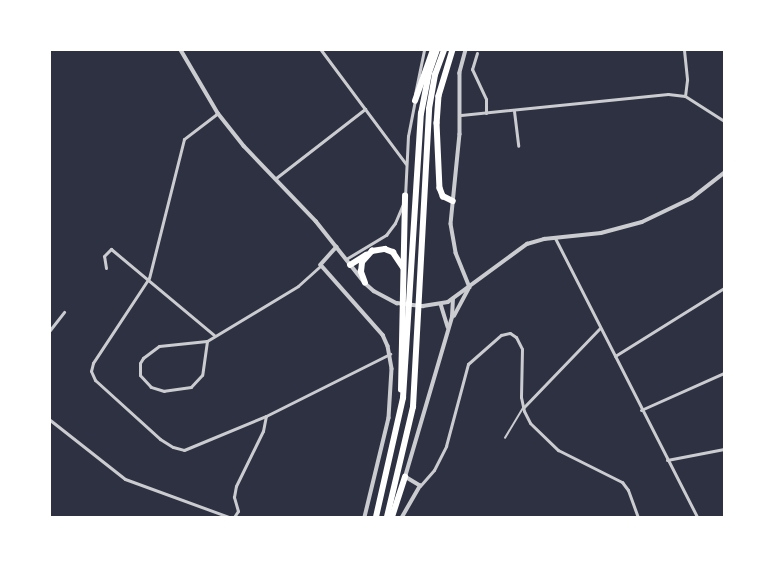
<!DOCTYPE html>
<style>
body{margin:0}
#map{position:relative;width:774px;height:567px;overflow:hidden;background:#2d3142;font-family:Commissioner,sans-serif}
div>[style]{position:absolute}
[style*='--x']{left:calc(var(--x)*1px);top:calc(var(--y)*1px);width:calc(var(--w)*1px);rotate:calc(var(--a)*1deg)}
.service>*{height:1.5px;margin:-0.75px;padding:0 0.75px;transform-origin:0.75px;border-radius:0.75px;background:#caccd0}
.minor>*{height:3px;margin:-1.5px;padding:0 1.5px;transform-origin:1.5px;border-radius:1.5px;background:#caccd0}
.tertiary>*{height:3.5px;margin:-1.75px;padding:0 1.75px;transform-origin:1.75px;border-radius:1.75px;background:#caccd0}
.motorway>*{height:5.5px;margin:-2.75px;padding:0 2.75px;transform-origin:2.75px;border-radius:2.75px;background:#fff}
span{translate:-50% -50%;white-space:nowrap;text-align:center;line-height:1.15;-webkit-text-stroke:3px #fff;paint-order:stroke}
.frame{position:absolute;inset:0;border:51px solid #fff;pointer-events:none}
</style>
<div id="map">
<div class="service">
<i style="--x:505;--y:438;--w:35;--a:-59"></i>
</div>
<div class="minor">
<i style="--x:321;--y:50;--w:142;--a:53.3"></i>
<i style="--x:684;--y:50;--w:30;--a:84"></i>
<i style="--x:687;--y:80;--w:16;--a:97"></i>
<i style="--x:477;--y:53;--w:17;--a:107"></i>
<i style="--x:472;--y:69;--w:33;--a:65"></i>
<i style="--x:486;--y:99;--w:14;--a:90"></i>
<i style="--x:415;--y:94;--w:45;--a:-78.4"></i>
<i style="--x:514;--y:111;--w:35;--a:83"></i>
<i style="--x:218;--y:113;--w:43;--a:142.6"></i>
<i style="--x:184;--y:139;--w:143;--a:104.1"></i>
<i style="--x:149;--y:278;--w:102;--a:123.4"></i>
<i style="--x:93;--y:363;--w:8;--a:104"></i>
<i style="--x:91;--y:371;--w:10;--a:66"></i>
<i style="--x:95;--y:380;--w:88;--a:42.2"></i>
<i style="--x:160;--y:439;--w:15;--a:32"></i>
<i style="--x:173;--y:447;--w:11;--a:15"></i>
<i style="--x:184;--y:450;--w:89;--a:-22.5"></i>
<i style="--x:266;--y:416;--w:139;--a:-26.6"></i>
<i style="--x:461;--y:115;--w:208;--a:-5.8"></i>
<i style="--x:668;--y:94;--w:17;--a:7"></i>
<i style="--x:685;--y:96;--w:46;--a:32.7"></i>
<i style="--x:276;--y:178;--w:113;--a:-37.8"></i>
<i style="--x:405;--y:197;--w:61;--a:-87.2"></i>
<i style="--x:408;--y:136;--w:37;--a:-79"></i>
<i style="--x:555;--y:238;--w:313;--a:63"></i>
<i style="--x:346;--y:259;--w:47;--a:-31"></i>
<i style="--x:386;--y:235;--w:15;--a:-53"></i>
<i style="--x:395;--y:223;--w:21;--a:-67"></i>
<i style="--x:106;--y:268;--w:12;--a:-99"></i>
<i style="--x:104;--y:256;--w:10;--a:-45"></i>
<i style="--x:111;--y:249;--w:134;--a:39.9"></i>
<i style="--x:50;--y:330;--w:23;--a:-52"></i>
<i style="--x:207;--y:341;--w:34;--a:98"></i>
<i style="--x:202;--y:375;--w:16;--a:133"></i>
<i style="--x:191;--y:387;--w:27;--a:172"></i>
<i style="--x:164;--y:391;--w:14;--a:-163"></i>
<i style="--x:151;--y:387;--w:16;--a:-133"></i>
<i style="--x:140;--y:375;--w:12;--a:-90"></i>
<i style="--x:140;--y:363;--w:6;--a:-59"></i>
<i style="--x:143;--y:358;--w:20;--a:-37"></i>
<i style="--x:159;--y:346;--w:48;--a:-5.9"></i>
<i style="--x:207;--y:341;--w:106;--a:-31.1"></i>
<i style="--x:298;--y:286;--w:31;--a:-42"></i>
<i style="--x:615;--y:356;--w:128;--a:-32"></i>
<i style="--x:523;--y:408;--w:111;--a:-46.1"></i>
<i style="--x:641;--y:410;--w:91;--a:-24"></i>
<i style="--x:50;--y:420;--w:95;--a:38.2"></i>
<i style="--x:125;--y:479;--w:111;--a:20.1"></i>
<i style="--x:667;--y:460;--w:58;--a:-10.9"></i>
<i style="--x:420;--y:486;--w:21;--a:-49"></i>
<i style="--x:434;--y:470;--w:27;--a:-63"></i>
<i style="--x:446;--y:446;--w:85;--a:-75"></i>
<i style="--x:468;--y:364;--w:44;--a:-41.3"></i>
<i style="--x:501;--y:335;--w:9;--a:-13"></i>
<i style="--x:510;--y:333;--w:7;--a:34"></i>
<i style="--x:516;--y:337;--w:13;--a:63"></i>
<i style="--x:522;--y:349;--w:48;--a:91.2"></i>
<i style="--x:521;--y:397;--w:14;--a:78"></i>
<i style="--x:524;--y:411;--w:13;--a:63"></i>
<i style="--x:530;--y:423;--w:39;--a:44"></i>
<i style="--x:558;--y:450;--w:72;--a:26.6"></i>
<i style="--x:622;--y:482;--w:10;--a:53"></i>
<i style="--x:628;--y:490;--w:29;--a:70"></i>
<i style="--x:234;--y:517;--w:7;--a:-56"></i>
<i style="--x:238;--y:511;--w:15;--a:-106"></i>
<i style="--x:234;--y:497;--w:11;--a:-80"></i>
<i style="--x:236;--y:486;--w:61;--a:-63.9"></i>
<i style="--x:263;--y:431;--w:15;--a:-79"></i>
</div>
<div class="tertiary">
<i style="--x:181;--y:50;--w:73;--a:59.6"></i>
<i style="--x:218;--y:113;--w:42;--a:51.8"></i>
<i style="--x:244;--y:146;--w:104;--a:46.2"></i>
<i style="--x:316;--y:221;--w:79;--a:51.7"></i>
<i style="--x:365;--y:283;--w:12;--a:42"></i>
<i style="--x:374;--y:291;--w:26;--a:28"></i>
<i style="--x:397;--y:303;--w:26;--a:7"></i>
<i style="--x:423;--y:306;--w:25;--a:-9"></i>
<i style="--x:448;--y:302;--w:98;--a:-36.3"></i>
<i style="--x:527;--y:244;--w:18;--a:-16"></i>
<i style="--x:544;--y:239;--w:57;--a:-6"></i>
<i style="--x:601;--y:233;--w:42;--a:-15"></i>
<i style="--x:642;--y:222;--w:55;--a:-25.6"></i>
<i style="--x:692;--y:198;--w:41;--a:-38"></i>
<i style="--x:466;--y:50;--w:24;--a:105"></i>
<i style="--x:460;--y:73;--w:61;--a:90"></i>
<i style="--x:460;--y:134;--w:90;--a:95.7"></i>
<i style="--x:451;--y:224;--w:29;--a:80"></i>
<i style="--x:456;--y:253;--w:37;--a:68"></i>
<i style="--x:337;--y:247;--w:24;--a:132"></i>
<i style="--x:321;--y:265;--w:94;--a:48.5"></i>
<i style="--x:383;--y:335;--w:12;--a:66"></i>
<i style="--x:388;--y:346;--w:23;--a:80"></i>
<i style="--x:392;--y:369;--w:49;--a:93.5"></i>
<i style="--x:389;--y:418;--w:102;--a:103.6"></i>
<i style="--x:441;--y:304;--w:24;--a:73"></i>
<i style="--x:454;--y:316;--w:30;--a:-62"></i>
<i style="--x:402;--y:517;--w:36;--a:-60"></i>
<i style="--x:420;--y:486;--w:17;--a:-149"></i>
<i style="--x:405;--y:477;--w:167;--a:-73.6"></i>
<i style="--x:452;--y:317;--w:18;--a:-87"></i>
</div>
<div class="motorway">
<i style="--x:453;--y:50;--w:48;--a:106.9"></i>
<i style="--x:439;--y:96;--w:27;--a:94"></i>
<i style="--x:437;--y:123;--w:65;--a:87.4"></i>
<i style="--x:440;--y:188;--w:9;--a:69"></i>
<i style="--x:443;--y:196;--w:11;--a:27"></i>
<i style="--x:415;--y:101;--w:54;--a:-70.6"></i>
<i style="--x:350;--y:265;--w:19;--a:-32"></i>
<i style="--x:365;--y:283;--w:12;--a:-110"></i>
<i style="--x:361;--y:272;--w:10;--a:-84"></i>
<i style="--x:362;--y:262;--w:15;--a:-48"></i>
<i style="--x:372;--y:251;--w:13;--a:-9"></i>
<i style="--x:385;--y:249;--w:9;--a:21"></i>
<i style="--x:393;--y:252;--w:18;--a:56"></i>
<i style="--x:401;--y:390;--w:194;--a:-88.8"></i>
<i style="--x:376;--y:517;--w:122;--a:-77.2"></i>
<i style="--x:403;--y:398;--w:285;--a:-86.4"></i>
<i style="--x:421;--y:114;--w:42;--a:-79"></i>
<i style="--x:429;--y:73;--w:24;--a:-71"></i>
<i style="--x:387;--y:517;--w:113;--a:-76.7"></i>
<i style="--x:413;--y:407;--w:298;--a:-86.9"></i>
<i style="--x:429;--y:109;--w:35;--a:-80"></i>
<i style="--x:435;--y:75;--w:27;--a:-70"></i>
<i style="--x:392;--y:517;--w:42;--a:-72"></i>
</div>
<div class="frame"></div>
</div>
